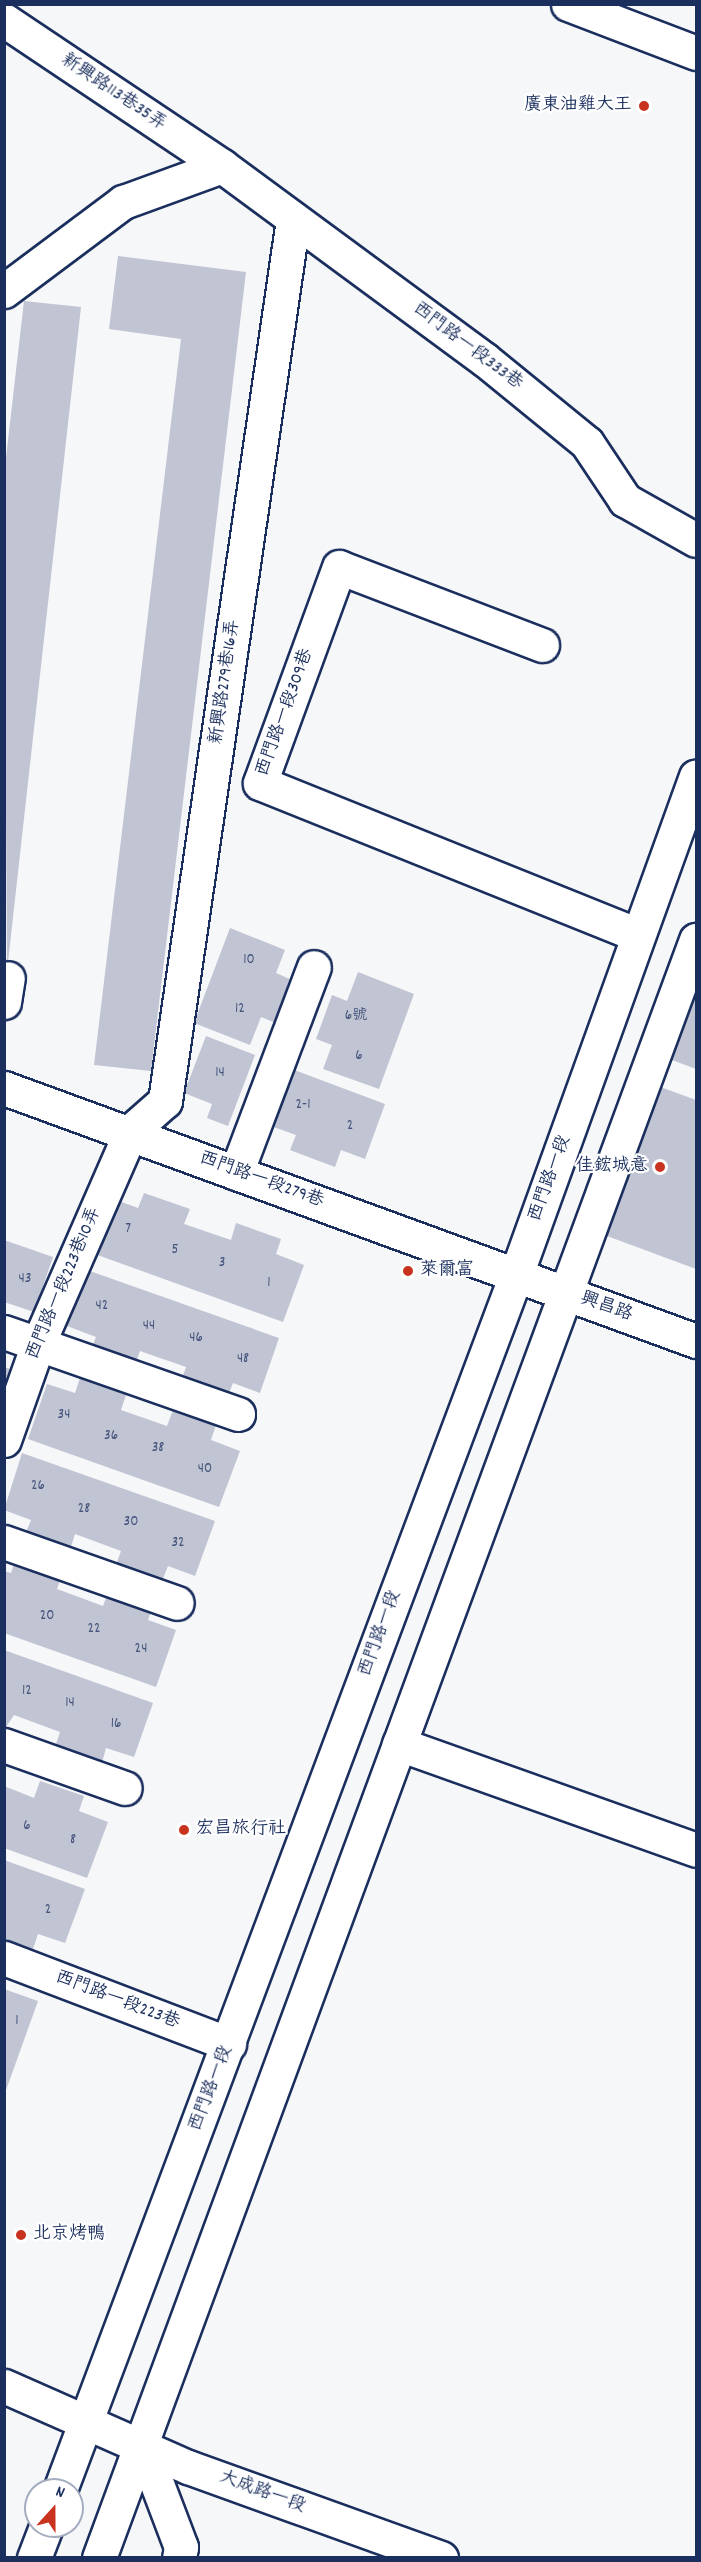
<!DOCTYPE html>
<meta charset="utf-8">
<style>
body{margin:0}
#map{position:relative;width:701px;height:2562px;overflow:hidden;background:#f6f7f9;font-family:Dekko,"LXGW WenKai TC",sans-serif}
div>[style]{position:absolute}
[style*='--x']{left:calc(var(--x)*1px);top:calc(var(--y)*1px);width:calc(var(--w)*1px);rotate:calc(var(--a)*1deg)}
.building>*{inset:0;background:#c0c4d3}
.roads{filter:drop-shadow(2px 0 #1b2f5e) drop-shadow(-2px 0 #1b2f5e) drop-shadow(0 2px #1b2f5e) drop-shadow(0 -2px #1b2f5e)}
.minor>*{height:33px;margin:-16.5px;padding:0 16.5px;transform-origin:16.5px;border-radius:16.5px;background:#fff}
.dots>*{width:16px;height:16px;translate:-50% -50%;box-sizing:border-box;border:3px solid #fff;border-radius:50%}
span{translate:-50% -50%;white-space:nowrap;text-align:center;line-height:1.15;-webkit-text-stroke:4.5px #fff;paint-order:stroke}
.number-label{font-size:15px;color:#44547b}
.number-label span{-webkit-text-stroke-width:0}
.street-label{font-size:18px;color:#1b2f5e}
.poi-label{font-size:18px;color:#1b2f5e}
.right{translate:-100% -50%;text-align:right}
.left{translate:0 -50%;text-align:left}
.frame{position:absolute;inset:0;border:6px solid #1b2f5e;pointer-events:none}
.north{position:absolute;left:24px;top:2478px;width:60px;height:60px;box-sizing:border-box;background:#fff;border:2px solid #a4acbf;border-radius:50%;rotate:21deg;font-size:16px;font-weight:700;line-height:24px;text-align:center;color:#1b2f5e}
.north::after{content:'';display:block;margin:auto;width:21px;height:27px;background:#c8321e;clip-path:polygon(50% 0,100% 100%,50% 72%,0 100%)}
</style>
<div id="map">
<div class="building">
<i style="clip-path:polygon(118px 256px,246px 272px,151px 1071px,94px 1065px,181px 339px,109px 329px)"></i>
<i style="clip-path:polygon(24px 301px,81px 307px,7px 971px,4px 475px)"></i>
<i style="clip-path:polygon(230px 928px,285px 950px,276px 973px,292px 980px,276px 1023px,261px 1017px,250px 1045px,194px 1023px)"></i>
<i style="clip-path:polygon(358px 972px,414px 994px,379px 1089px,323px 1069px,332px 1045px,316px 1039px,332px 995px,347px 1001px)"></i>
<i style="clip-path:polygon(696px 995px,696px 1069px,672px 1060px)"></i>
<i style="clip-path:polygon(206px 1036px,255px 1055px,228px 1126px,207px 1118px,212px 1104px,184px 1093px)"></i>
<i style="clip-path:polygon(289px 1068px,385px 1104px,365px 1159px,341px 1150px,335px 1167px,311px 1158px,290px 1150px,296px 1135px,268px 1125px)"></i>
<i style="clip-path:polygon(655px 1085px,696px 1100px,696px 1269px,599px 1233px)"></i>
<i style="clip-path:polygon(144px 1193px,190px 1209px,184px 1224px,231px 1240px,236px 1223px,281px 1239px,276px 1254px,304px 1265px,283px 1322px,92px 1253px,111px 1198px,138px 1208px)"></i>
<i style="clip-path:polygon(4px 1240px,53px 1257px,34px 1312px,4px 1302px)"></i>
<i style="clip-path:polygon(87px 1270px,279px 1338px,260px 1393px,233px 1383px,227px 1398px,181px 1382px,186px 1367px,140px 1351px,134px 1367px,90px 1352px,96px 1337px,67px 1326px)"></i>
<i style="clip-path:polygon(4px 1367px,14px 1370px,4px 1395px)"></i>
<i style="clip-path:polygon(80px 1378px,126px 1395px,121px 1410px,167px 1426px,173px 1410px,216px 1425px,211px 1440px,240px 1451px,219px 1507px,28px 1439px,47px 1384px,75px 1393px)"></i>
<i style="clip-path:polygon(22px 1453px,215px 1521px,195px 1576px,168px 1566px,162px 1581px,116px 1565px,121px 1551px,75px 1534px,70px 1550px,25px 1535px,31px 1520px,4px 1510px)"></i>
<i style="clip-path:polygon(16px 1558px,62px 1575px,57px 1589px,103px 1606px,109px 1590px,153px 1605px,148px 1620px,176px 1630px,156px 1687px,4px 1633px,4px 1571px,11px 1573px)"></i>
<i style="clip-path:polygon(4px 1650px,153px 1703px,134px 1757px,106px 1748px,102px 1763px,55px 1747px,60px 1732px,14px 1715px,4px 1730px)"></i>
<i style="clip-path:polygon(40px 1781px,84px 1796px,79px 1811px,108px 1822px,87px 1878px,4px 1848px,4px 1786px,34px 1798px)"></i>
<i style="clip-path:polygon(4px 1860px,85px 1889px,65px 1943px,38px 1934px,33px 1949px,4px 1939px)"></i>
<i style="clip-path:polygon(4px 1989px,38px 2001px,5px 2093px,4px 2093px)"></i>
</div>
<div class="roads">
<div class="minor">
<i style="--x:568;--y:4;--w:137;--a:20.9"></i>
<i style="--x:4;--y:20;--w:262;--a:33.8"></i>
<i style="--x:222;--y:166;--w:325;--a:36.4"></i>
<i style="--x:484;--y:359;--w:133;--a:39.2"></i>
<i style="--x:587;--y:443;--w:69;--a:56.3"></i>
<i style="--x:625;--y:500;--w:81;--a:29.4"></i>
<i style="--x:4;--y:291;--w:149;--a:-36.8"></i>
<i style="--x:123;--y:202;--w:105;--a:-20"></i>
<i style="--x:542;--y:645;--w:217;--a:-159"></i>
<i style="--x:339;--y:567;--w:230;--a:110.1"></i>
<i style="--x:260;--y:783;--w:407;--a:21.9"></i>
<i style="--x:4;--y:1002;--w:24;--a:-81"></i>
<i style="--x:4;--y:1088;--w:737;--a:20.08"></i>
<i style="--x:236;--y:1173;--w:220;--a:-69.3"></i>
<i style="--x:4;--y:1332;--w:248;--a:19.3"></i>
<i style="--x:4;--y:1440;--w:102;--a:-70.5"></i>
<i style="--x:38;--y:1344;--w:232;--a:-66.4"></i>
<i style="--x:131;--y:1131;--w:45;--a:-41.4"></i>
<i style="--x:165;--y:1101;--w:891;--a:-81.74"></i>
<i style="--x:4;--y:1542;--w:183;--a:19.4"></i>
<i style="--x:399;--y:1744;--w:315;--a:19.6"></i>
<i style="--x:4;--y:1745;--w:128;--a:19.6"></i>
<i style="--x:4;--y:1958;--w:241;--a:20.9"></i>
<i style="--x:4;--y:2386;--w:201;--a:23.8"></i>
<i style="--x:188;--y:2467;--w:269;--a:19.8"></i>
<i style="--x:143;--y:2447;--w:107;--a:69.2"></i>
<i style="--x:181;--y:2547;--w:11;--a:100"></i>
<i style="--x:60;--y:2490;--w:1298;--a:-69.43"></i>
<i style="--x:516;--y:1275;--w:530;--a:-70.16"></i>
<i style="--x:34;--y:2558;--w:34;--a:-69"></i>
<i style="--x:99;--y:2558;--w:1725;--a:-69.75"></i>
</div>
</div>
<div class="dots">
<i style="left:644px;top:106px;background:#c8321e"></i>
<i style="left:660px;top:1167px;background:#c8321e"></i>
<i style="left:408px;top:1271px;background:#c8321e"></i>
<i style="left:184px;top:1830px;background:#c8321e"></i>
<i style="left:21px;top:2235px;background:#c8321e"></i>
</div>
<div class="number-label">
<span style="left:249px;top:961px">10</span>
<span style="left:240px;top:1010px">12</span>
<span style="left:356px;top:1017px">6號</span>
<span style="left:359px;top:1057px">6</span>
<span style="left:220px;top:1074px">14</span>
<span style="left:303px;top:1106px">2-1</span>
<span style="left:350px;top:1127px">2</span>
<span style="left:128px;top:1230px">7</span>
<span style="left:175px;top:1251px">5</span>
<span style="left:222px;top:1264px">3</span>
<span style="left:25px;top:1280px">43</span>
<span style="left:269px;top:1284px">1</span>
<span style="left:102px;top:1307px">42</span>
<span style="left:149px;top:1327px">44</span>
<span style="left:196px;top:1339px">46</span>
<span style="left:243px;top:1360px">48</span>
<span style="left:64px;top:1416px">34</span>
<span style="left:111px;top:1437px">36</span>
<span style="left:158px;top:1449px">38</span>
<span style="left:205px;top:1470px">40</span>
<span style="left:38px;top:1487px">26</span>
<span style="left:84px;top:1510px">28</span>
<span style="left:131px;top:1523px">30</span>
<span style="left:178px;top:1544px">32</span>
<span style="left:47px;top:1617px">20</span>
<span style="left:94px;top:1630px">22</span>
<span style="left:141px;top:1650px">24</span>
<span style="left:27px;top:1692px">12</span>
<span style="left:70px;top:1704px">14</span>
<span style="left:116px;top:1725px">16</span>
<span style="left:27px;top:1827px">6</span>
<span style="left:73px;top:1841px">8</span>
<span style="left:48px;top:1911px">2</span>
<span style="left:17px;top:2022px">1</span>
</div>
<div class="street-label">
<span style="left:113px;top:93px;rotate:34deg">新興路113巷35弄</span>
<span style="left:467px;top:347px;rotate:37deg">西門路一段333巷</span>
<span style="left:226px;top:682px;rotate:-82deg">新興路279巷16弄</span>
<span style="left:286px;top:713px;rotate:-70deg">西門路一段309巷</span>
<span style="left:551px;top:1179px;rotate:-70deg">西門路一段</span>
<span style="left:261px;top:1181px;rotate:20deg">西門路一段279巷</span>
<span style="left:65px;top:1284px;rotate:-67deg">西門路一段223巷10弄</span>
<span style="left:606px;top:1308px;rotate:20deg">興昌路</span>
<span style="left:381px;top:1634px;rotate:-70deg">西門路一段</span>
<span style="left:117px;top:2001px;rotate:21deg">西門路一段223巷</span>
<span style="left:212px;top:2089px;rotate:-69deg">西門路一段</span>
<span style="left:262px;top:2493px;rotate:20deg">大成路一段</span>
</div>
<div class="poi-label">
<span class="right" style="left:632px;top:106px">廣東油雞大王</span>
<span class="right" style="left:648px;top:1167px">佳鋐城意</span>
<span class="left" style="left:420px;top:1271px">萊爾富</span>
<span class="left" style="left:196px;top:1830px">宏昌旅行社</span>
<span class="left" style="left:33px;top:2235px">北京烤鴨</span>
</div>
<div class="frame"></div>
<div class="north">N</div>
</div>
